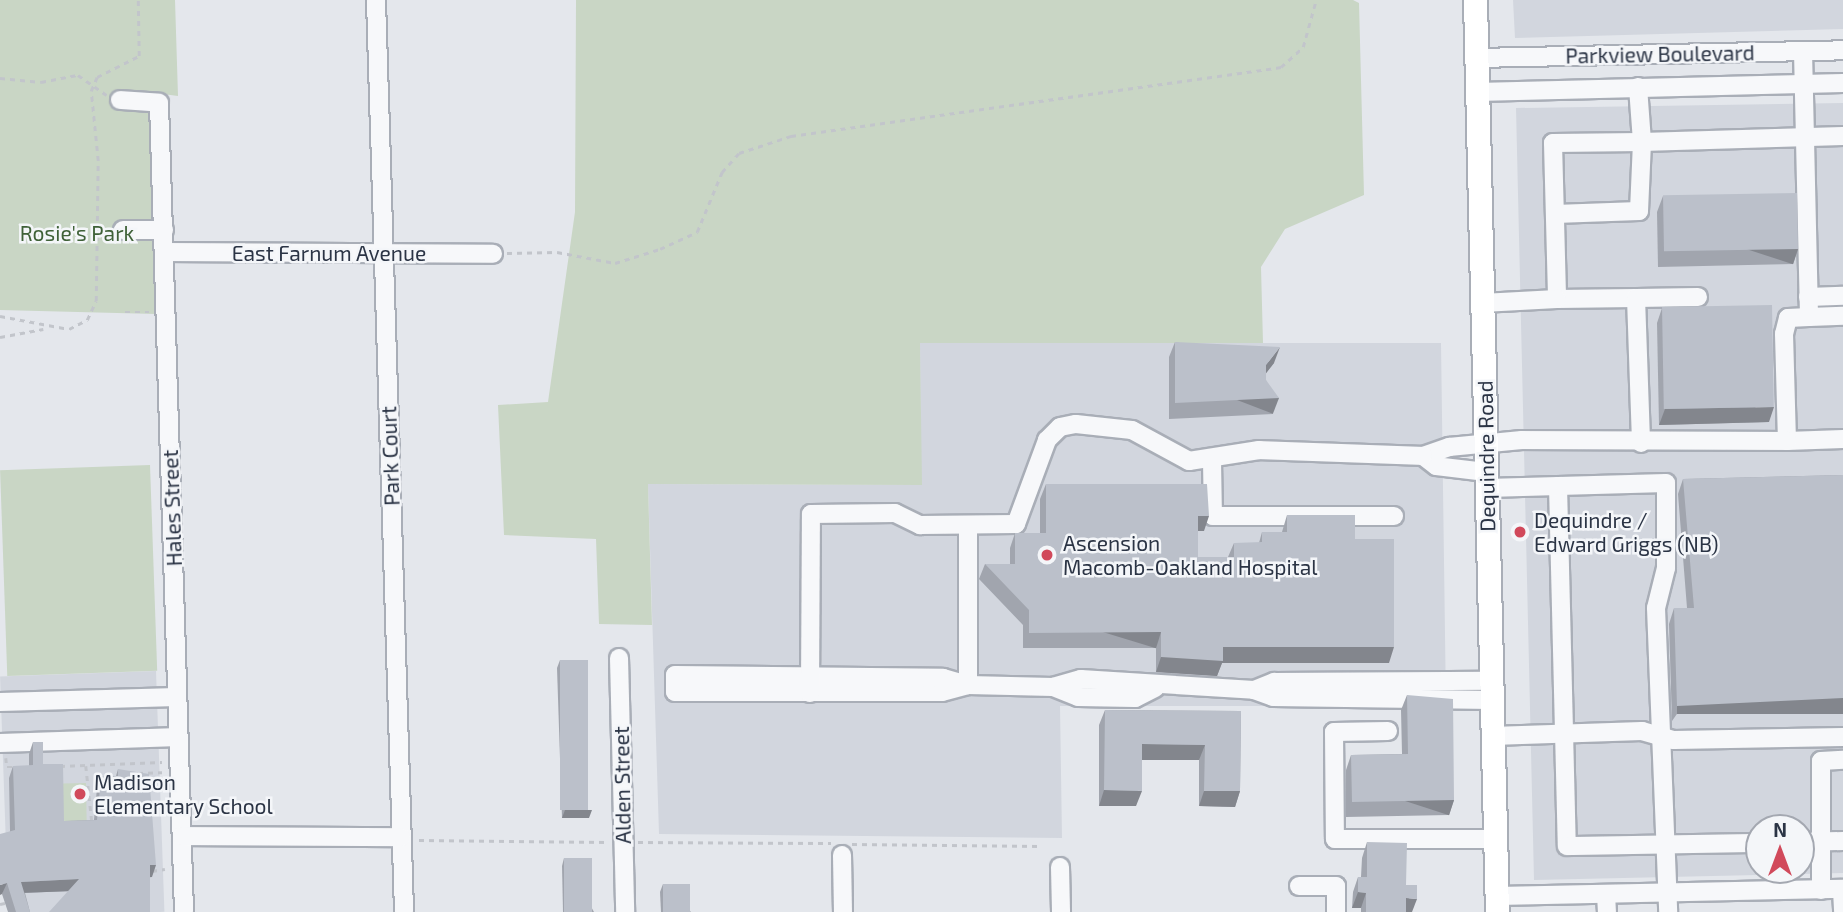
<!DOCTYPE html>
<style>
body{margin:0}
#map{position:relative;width:1843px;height:912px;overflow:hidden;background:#e4e7ec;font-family:"Exo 2",sans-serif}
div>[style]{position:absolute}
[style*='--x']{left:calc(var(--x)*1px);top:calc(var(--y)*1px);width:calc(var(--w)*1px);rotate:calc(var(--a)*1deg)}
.built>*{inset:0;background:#d2d6de;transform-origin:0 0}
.green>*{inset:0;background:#c9d6c5;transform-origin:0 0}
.path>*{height:2.5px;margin-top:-1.25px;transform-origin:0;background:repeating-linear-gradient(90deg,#c2c5cb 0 5px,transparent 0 10px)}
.roads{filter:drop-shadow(2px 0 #a9aeb7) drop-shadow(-2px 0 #a9aeb7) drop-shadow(0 2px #a9aeb7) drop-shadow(0 -2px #a9aeb7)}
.minor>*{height:18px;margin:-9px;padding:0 9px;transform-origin:9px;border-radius:9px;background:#f7f8fa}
.major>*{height:23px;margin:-11.5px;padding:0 11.5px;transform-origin:11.5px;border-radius:11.5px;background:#fff}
.wall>*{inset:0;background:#a1a5ae}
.shaded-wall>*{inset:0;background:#83868d;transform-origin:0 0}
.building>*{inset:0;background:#bbc0ca;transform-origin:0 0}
.dots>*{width:19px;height:19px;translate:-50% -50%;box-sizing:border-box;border:4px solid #f4f6f9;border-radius:50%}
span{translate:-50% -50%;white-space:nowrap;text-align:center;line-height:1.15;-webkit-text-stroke:5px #f4f6f9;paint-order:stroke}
.street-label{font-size:21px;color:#2b3445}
.park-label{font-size:21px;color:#3f6138}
.poi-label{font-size:21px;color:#2b3445}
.left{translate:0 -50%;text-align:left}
.north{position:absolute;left:1745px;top:814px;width:70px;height:70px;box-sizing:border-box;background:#f4f6f9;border:2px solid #a4a8b1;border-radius:50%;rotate:0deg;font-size:19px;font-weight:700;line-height:28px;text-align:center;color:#2b3445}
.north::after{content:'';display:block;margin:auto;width:24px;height:32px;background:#d1495b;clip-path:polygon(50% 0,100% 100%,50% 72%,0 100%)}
</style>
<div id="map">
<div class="built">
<i style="clip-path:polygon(1513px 0,1843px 0,1843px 29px,1515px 38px)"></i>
<i style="clip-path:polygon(evenodd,1843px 103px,1843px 873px,1534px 880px,1516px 108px,1843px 103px,1759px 828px,1801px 828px,1801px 870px,1759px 870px,1759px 828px)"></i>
<i style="clip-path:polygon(920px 343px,1441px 343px,1446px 706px,1060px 706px,1062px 838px,659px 834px,648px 484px,921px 485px)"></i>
<i style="left:156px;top:671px;width:241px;height:156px;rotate:88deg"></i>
</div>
<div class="green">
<i style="clip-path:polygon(0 0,175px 0,178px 96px,148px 92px,156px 314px,0 310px)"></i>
<i style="clip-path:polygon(576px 0,1353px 0,1359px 3px,1364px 195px,1285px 229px,1261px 267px,1263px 343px,920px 343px,922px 485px,648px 484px,652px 625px,599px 624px,596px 539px,504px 535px,498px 405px,548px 402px,575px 212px)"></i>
<i style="left:150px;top:465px;width:206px;height:150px;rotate:88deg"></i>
<i style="left:86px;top:783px;width:47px;height:24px;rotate:89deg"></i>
</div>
<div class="path">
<i style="--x:0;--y:78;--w:41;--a:5.6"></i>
<i style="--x:41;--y:82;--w:38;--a:-11"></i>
<i style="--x:78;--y:75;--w:35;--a:35"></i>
<i style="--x:507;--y:253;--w:50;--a:-1.1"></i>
<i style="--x:557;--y:252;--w:59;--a:10.7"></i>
<i style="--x:615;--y:263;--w:47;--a:-17.3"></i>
<i style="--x:660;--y:249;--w:41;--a:-24.7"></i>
<i style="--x:697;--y:232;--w:65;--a:-67.4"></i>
<i style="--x:722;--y:172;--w:25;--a:-48"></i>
<i style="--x:739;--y:153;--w:55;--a:-18.1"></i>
<i style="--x:791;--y:136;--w:495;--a:-8"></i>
<i style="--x:1281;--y:67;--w:30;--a:-42"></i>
<i style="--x:1303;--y:47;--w:49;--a:-74.5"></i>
<i style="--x:125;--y:312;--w:24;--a:0"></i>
<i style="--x:0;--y:316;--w:70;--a:10.7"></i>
<i style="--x:69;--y:329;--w:20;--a:-27"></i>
<i style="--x:87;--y:320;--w:21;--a:-65"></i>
<i style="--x:96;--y:301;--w:140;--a:-89.2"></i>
<i style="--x:98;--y:161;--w:70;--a:-95.7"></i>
<i style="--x:91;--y:91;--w:15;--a:-67"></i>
<i style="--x:97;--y:77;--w:47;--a:-26.6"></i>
<i style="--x:139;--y:56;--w:56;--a:-91"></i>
<i style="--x:0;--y:337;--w:44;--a:-10.5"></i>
<i style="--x:6;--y:758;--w:9;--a:84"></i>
<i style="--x:7;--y:767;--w:8;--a:0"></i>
<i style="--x:60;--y:766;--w:102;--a:-2.2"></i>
<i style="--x:86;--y:766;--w:56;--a:83.9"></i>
<i style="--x:138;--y:773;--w:24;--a:-2"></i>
<i style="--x:419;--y:840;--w:189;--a:0.6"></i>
<i style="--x:638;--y:842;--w:193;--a:0.3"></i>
<i style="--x:852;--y:844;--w:188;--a:0.6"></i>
<i style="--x:152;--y:871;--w:13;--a:-9"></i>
<i style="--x:0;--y:904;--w:5;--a:-11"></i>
</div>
<div class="roads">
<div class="minor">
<i style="--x:376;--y:0;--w:912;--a:88.24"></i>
<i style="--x:1803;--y:51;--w:266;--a:88.7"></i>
<i style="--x:1809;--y:317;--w:21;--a:177"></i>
<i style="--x:1788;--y:318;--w:16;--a:104"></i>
<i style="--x:1784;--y:334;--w:107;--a:88.4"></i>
<i style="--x:1787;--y:441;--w:56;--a:-2"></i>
<i style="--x:1476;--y:58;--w:367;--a:-1.2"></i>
<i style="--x:1638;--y:87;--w:55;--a:85.8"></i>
<i style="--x:1642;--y:142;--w:201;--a:-1.7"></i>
<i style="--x:1477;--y:92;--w:366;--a:-1.4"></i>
<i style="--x:120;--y:100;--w:39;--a:4"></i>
<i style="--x:159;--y:103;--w:809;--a:88.23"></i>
<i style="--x:1555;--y:214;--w:84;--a:-2"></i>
<i style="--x:1639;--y:211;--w:69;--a:-87.5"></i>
<i style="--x:1642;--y:142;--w:89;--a:179.4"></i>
<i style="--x:1553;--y:143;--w:156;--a:88.5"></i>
<i style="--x:1557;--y:299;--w:79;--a:-0.7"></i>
<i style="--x:1636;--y:298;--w:145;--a:88"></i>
<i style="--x:123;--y:230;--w:41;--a:0"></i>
<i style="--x:164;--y:252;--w:329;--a:0.3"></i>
<i style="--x:1808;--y:297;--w:35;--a:-2"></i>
<i style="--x:1636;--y:298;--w:62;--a:-0.9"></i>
<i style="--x:1482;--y:303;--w:75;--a:-3.1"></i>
<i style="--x:1809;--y:317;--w:34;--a:-2"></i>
<i style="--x:1212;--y:461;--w:55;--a:89"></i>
<i style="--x:1213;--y:516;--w:181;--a:0"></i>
<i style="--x:1486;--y:472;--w:50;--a:-173.2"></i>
<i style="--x:1436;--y:466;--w:16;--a:-142"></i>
<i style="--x:1423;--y:456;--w:28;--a:-19"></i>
<i style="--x:1449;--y:447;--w:73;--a:-5.5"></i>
<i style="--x:1522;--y:440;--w:265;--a:0.2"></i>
<i style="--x:1558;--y:486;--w:360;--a:88.6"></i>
<i style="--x:1567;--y:846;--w:192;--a:-0.9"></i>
<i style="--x:1487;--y:488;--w:179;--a:-1.6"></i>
<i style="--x:1666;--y:483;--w:85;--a:90"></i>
<i style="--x:1666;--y:568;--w:41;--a:104"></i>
<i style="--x:1656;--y:608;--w:304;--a:87.7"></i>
<i style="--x:968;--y:525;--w:160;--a:90"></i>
<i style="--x:619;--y:658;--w:254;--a:88.6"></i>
<i style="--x:968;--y:685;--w:27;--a:165"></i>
<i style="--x:942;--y:692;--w:267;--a:180"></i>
<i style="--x:675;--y:692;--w:17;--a:-90"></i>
<i style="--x:675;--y:675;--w:268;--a:0.6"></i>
<i style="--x:943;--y:678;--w:26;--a:16"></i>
<i style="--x:968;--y:685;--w:85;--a:1.3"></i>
<i style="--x:1155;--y:688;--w:22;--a:153"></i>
<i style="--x:1135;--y:698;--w:57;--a:-179"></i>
<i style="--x:1078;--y:697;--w:27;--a:-158"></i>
<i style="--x:1053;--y:687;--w:29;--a:-16"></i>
<i style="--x:1081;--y:679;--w:173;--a:3.6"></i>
<i style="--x:1254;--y:690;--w:20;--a:20"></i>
<i style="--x:1273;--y:697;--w:219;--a:0.8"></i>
<i style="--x:1254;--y:690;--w:22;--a:-22"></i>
<i style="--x:1274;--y:682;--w:217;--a:-0.3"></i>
<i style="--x:810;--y:693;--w:179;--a:-89.7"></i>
<i style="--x:811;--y:514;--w:84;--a:-0.7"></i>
<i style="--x:895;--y:513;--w:28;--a:26"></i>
<i style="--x:920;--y:525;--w:96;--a:-0.6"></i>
<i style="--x:1016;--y:524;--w:90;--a:-69.7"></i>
<i style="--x:1047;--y:440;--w:18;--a:-45"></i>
<i style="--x:1060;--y:427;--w:16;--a:-11"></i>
<i style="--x:1076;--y:424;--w:56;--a:6.1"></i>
<i style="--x:1132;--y:430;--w:65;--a:28.5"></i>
<i style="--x:1189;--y:461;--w:71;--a:-8.9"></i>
<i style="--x:1259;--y:450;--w:164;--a:2.1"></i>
<i style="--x:0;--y:702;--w:177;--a:-1.6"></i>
<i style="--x:1388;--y:731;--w:54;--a:178.9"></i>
<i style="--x:1334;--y:732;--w:107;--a:89.5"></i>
<i style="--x:1335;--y:839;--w:160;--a:0"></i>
<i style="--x:1492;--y:736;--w:150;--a:-1.9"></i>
<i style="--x:1642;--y:731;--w:33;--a:16"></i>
<i style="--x:1674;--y:740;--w:169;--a:-1"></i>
<i style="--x:0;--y:743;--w:179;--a:-1.9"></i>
<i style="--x:182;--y:836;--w:219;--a:0.3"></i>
<i style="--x:1801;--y:842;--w:42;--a:-1.4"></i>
<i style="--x:842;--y:855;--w:57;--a:89"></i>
<i style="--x:1060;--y:867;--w:45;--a:88.7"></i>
<i style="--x:1299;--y:886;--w:37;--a:0"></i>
<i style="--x:1336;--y:886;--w:26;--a:90"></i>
<i style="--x:1821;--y:890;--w:129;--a:-90"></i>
<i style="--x:1821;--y:761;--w:22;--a:-3"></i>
<i style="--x:1842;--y:890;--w:22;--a:87"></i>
<i style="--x:1606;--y:894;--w:18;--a:87"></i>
<i style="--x:1497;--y:896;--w:346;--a:-1.2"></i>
</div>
<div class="major">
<i style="--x:1475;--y:0;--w:912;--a:88.62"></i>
</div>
</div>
<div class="wall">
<i style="clip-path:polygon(1663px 196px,1798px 249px,1793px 264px,1658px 267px,1657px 212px)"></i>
<i style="clip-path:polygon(1662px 308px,1769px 422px,1659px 425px,1657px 323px)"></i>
<i style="clip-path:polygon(1175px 342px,1274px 363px,1266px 373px,1266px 380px,1273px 414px,1169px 419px,1169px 357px)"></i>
<i style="clip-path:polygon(1843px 475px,1672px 721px,1669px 624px,1674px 608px,1687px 608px,1678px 494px,1683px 479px)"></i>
<i style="clip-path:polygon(1046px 484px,1204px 531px,1198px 531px,1198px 557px,1228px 557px,1234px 543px,1259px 543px,1262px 532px,1282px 532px,1287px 515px,1355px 539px,1389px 663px,1222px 663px,1217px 676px,1156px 672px,1156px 648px,1023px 648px,1023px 625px,979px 579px,985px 564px,1010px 564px,1010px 548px,1015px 533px,1040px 533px,1040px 499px)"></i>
<i style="clip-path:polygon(560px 660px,589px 818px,562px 818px,557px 668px)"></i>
<i style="clip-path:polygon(1407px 695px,1454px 800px,1449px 815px,1346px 817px,1346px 770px,1351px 755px,1402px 754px,1401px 710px)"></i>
<i style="clip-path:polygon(1105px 710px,1241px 711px,1240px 791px,1235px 807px,1199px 806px,1199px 760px,1142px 760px,1136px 806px,1099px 806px,1099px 725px)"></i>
<i style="clip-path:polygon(33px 742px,43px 764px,64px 821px,94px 820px,97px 788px,101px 776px,116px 776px,118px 769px,152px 877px,68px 891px,25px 893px,30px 912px,8px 912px,2px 894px,10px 831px,9px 778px,13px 766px,29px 766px,29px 754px)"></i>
<i style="clip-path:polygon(1367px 842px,1406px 885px,1412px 912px,1361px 912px,1361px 908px,1352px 908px,1353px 892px,1358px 877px,1361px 877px,1362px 858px)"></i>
<i style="clip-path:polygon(564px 858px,594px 912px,563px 912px,562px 866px)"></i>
<i style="clip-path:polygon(663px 884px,691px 912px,661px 912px,660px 892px)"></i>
</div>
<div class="shaded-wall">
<i style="left:1798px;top:249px;width:16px;height:134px;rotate:108deg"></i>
<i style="clip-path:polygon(1280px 347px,1274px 363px,1260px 381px,1266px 365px)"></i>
<i style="left:1279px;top:398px;width:17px;height:104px;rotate:111deg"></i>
<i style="clip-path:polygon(1774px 407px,1769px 422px,1659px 425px,1665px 409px)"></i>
<i style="clip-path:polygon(1198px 516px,1209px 516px,1204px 531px,1192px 531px)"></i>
<i style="left:1161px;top:632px;width:17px;height:132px;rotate:107deg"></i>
<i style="clip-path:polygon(1223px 647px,1394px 647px,1389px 663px,1222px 663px,1217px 676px,1156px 672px,1161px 657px)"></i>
<i style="left:1843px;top:698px;width:16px;height:166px;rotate:90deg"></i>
<i style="clip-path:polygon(1142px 744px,1205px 745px,1199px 760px,1137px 760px)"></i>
<i style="clip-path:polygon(1104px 790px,1142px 791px,1136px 806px,1099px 806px)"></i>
<i style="clip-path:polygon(1204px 791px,1240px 791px,1235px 807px,1199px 806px)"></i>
<i style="left:1454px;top:800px;width:16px;height:102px;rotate:108deg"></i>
<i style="clip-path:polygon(565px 810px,592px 810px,589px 818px,562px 818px)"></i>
<i style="clip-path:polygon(150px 865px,156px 865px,152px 877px,145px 877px)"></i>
<i style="clip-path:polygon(79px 879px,75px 891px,17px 893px,21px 882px)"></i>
<i style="clip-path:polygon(7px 883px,2px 894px,0 895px,0 885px)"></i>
<i style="clip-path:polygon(1358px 892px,1366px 893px,1361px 908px,1352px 908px)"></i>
<i style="clip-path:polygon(1406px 898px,1417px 899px,1412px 912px,1401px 912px)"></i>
</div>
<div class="building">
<i style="left:1797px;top:193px;width:56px;height:134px;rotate:89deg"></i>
<i style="left:1772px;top:305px;width:102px;height:110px;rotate:89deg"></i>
<i style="clip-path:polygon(1175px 342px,1280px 347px,1266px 365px,1266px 380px,1279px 398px,1175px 403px)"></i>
<i style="clip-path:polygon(1843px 475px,1843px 698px,1677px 706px,1674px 608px,1694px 608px,1683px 479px)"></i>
<i style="clip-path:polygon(1046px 484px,1207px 484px,1209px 516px,1198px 516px,1198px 557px,1234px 557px,1234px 543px,1262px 542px,1262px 532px,1287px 532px,1287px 515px,1355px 515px,1355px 539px,1394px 539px,1394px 647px,1223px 647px,1223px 661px,1161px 657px,1161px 632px,1029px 633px,1029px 610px,985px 564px,1015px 564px,1015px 533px,1046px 533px)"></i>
<i style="left:560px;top:660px;width:28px;height:150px"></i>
<i style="clip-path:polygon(1407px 695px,1453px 699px,1454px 800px,1352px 802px,1351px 755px,1408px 754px)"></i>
<i style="clip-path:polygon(1105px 710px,1241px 711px,1240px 791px,1204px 791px,1205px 745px,1142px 744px,1142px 791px,1104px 790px)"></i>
<i style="clip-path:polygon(33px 742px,43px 742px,43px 764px,63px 764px,64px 821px,97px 820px,101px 776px,118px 776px,118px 769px,149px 774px,156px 865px,150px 865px,150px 912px,49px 912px,79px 879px,21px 882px,30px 912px,16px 912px,7px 883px,0 885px,0 834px,15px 830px,13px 766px,33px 765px)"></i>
<i style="clip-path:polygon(1367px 842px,1407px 843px,1406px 885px,1417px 885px,1417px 899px,1406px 898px,1406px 912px,1366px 912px,1366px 893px,1358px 892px,1358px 877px,1367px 877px)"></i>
<i style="left:564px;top:858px;width:28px;height:54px"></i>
<i style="left:663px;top:884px;width:27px;height:28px"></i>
</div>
<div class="dots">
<i style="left:1520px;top:532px;background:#d1495b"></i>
<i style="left:1047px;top:555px;background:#d1495b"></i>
<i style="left:80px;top:794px;background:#d1495b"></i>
</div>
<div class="street-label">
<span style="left:1660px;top:54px;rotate:-1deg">Parkview Boulevard</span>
<span style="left:329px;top:253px">East Farnum Avenue</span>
<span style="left:390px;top:456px;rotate:-92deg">Park Court</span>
<span style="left:1486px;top:456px;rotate:-91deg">Dequindre Road</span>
<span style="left:172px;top:508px;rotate:-92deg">Hales Street</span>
<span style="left:622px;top:785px;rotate:-91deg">Alden Street</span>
</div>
<div class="park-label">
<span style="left:77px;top:233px">Rosie's Park</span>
</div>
<div class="poi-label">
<span class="left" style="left:1534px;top:532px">Dequindre /<br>Edward Griggs (NB)</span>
<span class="left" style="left:1063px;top:555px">Ascension<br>Macomb-Oakland Hospital</span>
<span class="left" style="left:94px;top:794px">Madison<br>Elementary School</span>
</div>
<div class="north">N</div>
</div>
